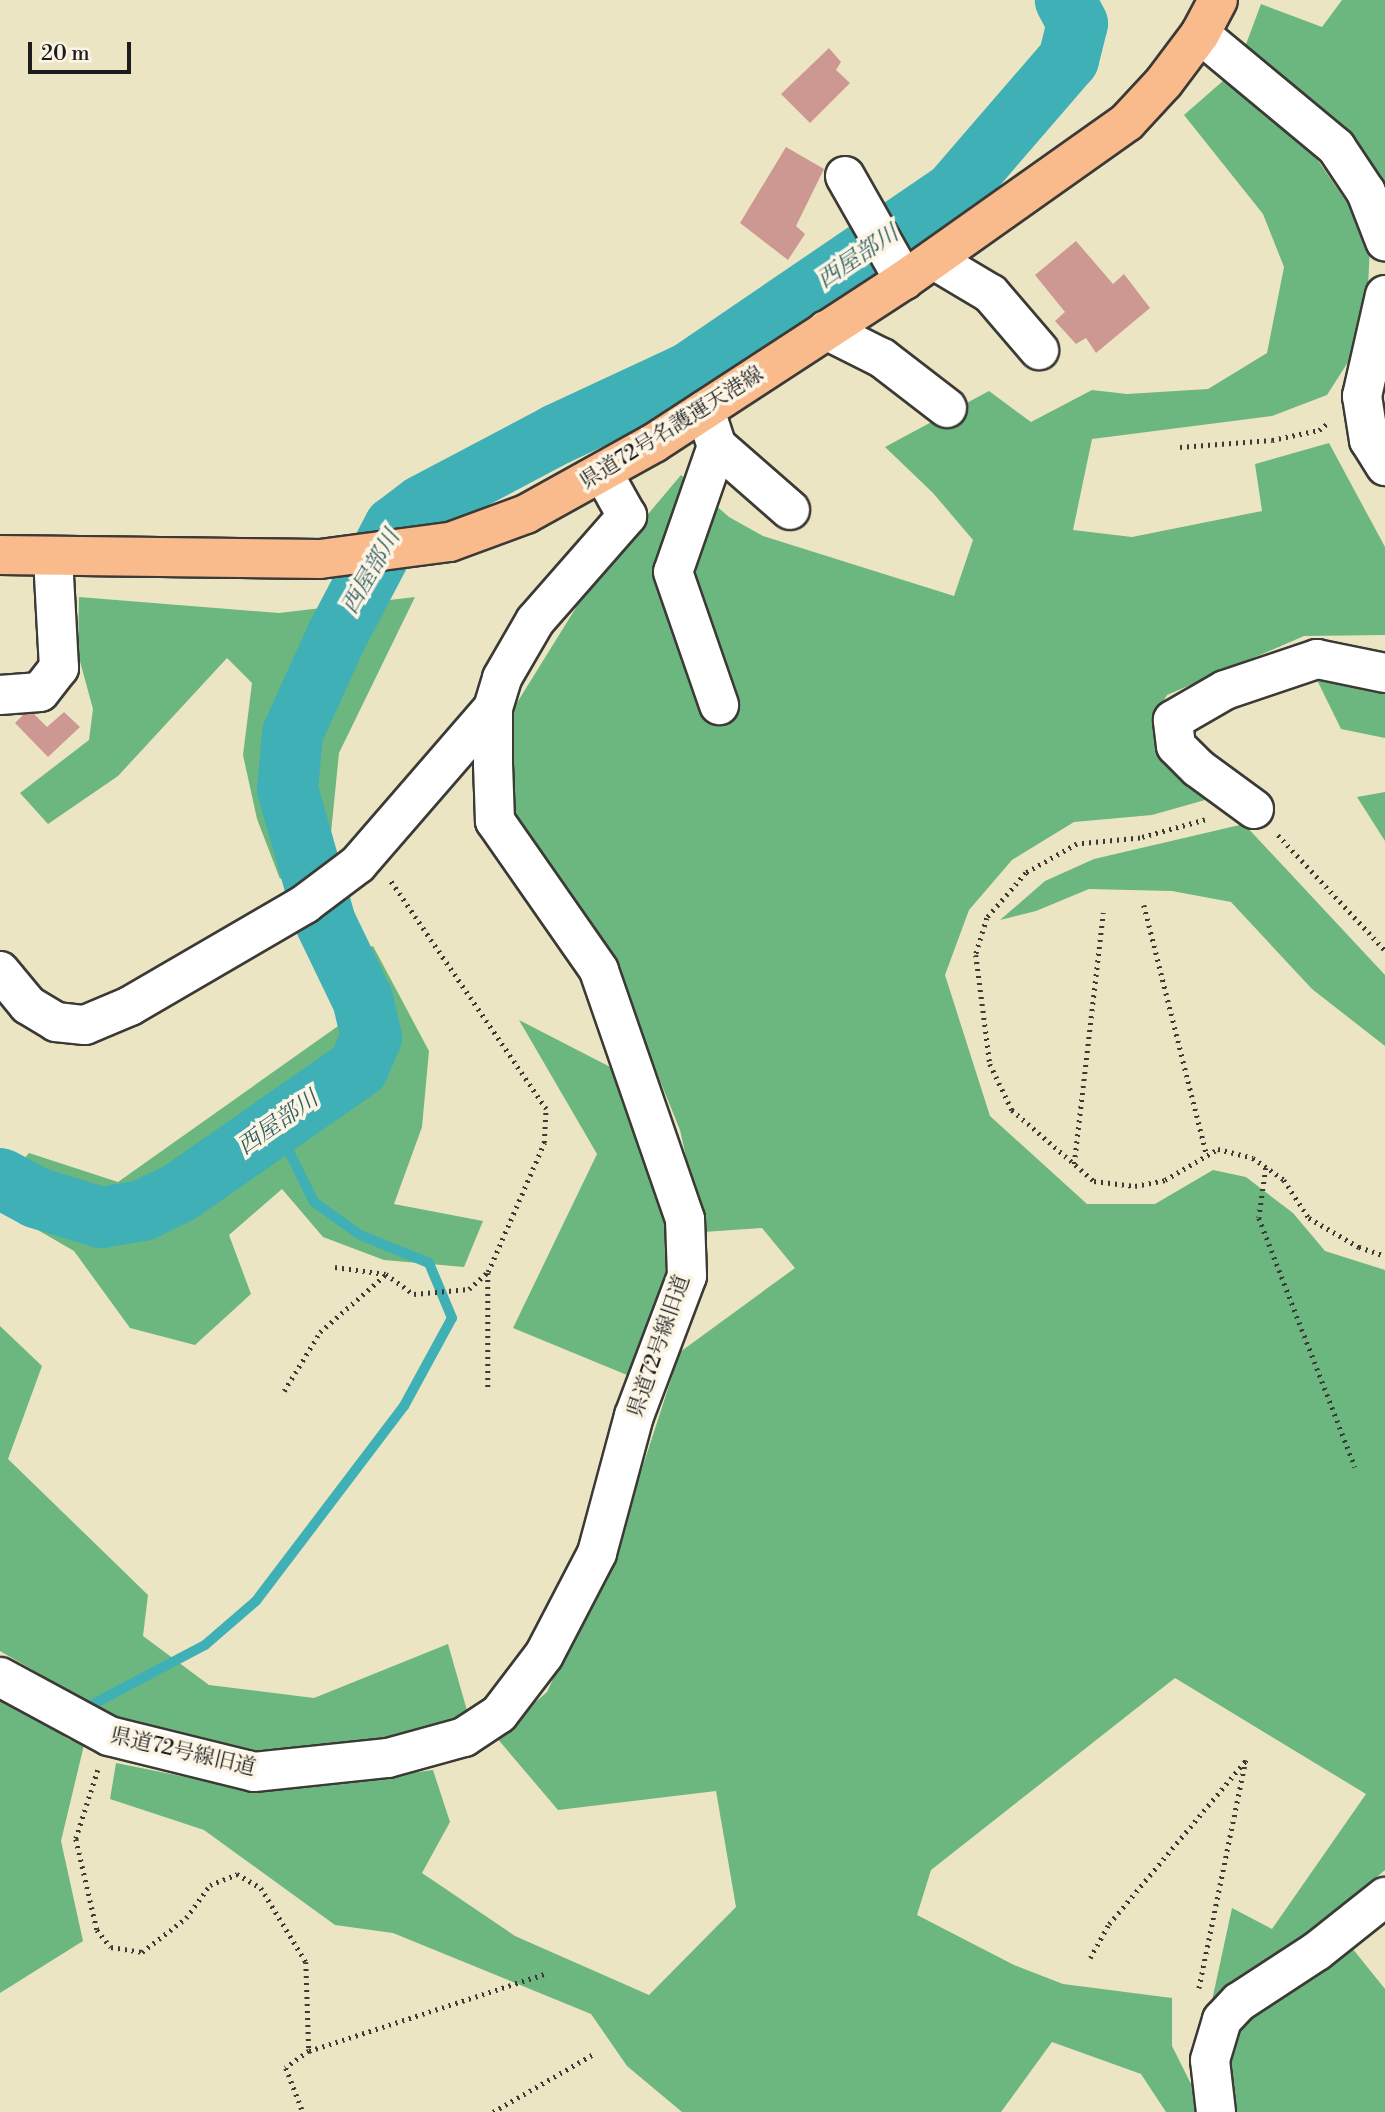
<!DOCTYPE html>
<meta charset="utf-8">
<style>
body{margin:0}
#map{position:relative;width:1385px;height:2112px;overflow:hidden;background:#ece5c4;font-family:"Libre Bodoni","Noto Serif JP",serif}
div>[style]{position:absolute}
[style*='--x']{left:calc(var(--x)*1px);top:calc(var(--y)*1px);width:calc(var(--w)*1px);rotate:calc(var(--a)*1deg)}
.forest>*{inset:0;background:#6cb77f}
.stream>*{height:10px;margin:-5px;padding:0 5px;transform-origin:5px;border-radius:5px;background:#3fb0b6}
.river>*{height:61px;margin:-30.5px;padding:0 30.5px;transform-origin:30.5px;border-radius:30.5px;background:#3fb0b6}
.building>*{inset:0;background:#cd9892}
.path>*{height:4.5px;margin-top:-2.25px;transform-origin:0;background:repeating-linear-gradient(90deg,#3b3a35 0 2px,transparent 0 7px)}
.roads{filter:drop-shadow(2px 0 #3b3a35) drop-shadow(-2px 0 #3b3a35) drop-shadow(0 2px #3b3a35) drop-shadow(0 -2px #3b3a35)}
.minor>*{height:38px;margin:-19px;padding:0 19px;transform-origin:19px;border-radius:19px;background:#fff}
.major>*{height:38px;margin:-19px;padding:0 19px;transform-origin:19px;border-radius:19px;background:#fabb8c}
span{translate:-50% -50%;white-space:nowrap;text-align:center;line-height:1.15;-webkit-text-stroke:7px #fcf5e5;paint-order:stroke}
.street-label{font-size:21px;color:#1c1c1c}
.water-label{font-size:23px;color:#2c5f61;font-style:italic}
.scale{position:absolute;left:28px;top:42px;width:103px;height:32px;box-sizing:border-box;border:4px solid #1c1c1c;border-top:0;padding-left:9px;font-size:21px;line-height:24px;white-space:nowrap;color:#1c1c1c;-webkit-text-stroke:5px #fcf5e5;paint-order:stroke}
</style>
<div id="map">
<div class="forest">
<i style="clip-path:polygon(1342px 0,1385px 0,1385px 203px,1245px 47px,1261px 4px,1322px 27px)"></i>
<i style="clip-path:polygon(1224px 80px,1306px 143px,1350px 207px,1370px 244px,1366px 334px,1327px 395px,1272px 416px,1092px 439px,1073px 530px,1132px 537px,1262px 511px,1255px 464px,1329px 443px,1385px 547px,1385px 635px,1304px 636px,1167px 695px,1152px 721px,1161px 758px,1212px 798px,1152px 815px,1074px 822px,1012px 860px,969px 910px,945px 975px,990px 1116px,1087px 1204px,1155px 1204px,1213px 1170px,1246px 1177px,1293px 1213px,1325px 1251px,1385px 1270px,1385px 1870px,1208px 2019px,1232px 1908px,1272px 1929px,1366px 1794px,1175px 1678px,931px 1870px,917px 1915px,1014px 1965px,1063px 1984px,1172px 1998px,1172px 2046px,1196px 2094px,1199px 2112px,1166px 2112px,1141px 2074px,1052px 2042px,1001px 2112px,682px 2112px,627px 2066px,591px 2014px,393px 1933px,335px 1925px,204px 1830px,110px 1799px,116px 1763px,236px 1787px,283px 1790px,433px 1770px,450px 1822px,422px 1873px,515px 1936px,649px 1995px,736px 1907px,716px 1791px,558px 1810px,496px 1737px,547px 1692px,620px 1536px,680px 1352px,795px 1268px,762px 1228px,703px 1232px,680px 1130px,618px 977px,511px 814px,510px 714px,595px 577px,681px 475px,729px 517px,763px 536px,954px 596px,973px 540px,933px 493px,885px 447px,989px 391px,1031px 422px,1092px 390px,1127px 394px,1208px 389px,1267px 353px,1284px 267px,1263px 214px,1184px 115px)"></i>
<i style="clip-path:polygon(79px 597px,279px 613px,415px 597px,339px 753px,331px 833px,280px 879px,257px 819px,243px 755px,252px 683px,227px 658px,118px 776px,48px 824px,20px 793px,89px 740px,93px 709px,78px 654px)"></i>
<i style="clip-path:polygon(1316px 678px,1385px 685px,1385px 738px,1341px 729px)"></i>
<i style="clip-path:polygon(1385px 792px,1385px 841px,1357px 797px)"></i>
<i style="clip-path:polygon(1244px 824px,1385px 975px,1385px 1046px,1312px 989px,1231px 902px,1172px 891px,1089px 889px,1036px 911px,1000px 920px,1045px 881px,1094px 859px)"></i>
<i style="clip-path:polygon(373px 946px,429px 1051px,422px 1127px,394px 1204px,483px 1221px,464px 1267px,384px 1260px,323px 1237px,282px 1189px,229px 1235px,251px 1294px,195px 1345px,130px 1328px,74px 1251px,0 1208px,0 1186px,29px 1153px,118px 1182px,348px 1019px,328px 958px)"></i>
<i style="clip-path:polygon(519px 1020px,620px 1072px,666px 1220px,665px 1291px,627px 1375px,513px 1328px,597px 1154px)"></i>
<i style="clip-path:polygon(0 1326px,42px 1366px,8px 1459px,148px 1595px,143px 1636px,209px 1685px,314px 1698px,448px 1644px,470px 1721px,375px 1745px,258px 1754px,121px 1721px,0 1651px)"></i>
<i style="clip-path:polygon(0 1691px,68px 1739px,84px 1745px,61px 1841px,83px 1941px,0 1993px)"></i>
<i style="clip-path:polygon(1348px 1943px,1385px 1989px,1385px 2112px,1231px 2112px,1228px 2068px,1238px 2029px)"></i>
</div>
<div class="stream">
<i style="--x:95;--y:1703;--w:124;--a:-27.8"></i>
<i style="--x:205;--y:1645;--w:67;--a:-40.8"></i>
<i style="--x:256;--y:1601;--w:245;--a:-52.8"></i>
<i style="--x:404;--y:1406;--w:100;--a:-61.4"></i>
<i style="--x:452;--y:1318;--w:60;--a:-112.7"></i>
<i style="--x:429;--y:1263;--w:74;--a:-157.9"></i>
<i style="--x:360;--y:1235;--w:57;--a:-144.3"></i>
<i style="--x:314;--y:1202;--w:86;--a:-116.3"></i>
</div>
<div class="river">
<i style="--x:0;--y:1178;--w:40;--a:28"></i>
<i style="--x:35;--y:1197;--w:69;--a:16.9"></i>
<i style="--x:101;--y:1217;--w:42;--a:-9.7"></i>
<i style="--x:142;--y:1210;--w:41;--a:-25.9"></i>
<i style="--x:179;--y:1192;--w:218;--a:-34.9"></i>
<i style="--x:358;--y:1067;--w:33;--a:-67"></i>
<i style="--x:371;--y:1037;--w:39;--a:-103"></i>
<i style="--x:362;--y:999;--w:85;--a:-115.7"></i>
<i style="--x:325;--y:922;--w:138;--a:-105.9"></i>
<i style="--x:287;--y:789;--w:56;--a:-84.9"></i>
<i style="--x:292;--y:733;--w:109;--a:-65.6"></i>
<i style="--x:337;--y:634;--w:122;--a:-62.2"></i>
<i style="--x:394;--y:526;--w:35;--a:-37"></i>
<i style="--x:422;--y:505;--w:152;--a:-27.9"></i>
<i style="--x:556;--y:434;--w:147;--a:-25"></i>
<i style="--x:689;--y:372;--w:320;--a:-34.3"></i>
<i style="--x:953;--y:192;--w:176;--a:-49.2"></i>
<i style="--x:1068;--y:59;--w:37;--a:-76"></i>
<i style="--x:1077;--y:23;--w:26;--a:-118"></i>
</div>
<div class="building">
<i style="clip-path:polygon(829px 48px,841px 62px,836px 70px,850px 83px,810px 123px,781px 94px)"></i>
<i style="clip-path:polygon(786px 147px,824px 169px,796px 226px,805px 234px,788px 260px,740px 223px)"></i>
<i style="clip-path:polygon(1076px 241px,1113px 284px,1124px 274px,1150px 308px,1096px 353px,1086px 338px,1076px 344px,1055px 321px,1065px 312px,1035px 275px)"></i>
<i style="clip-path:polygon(29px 709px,47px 727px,64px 712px,80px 727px,48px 757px,15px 723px)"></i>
</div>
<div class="path">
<i style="--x:1180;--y:447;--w:92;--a:-4.4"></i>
<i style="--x:1272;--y:440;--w:48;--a:-12"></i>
<i style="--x:1319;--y:430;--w:11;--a:-38"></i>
<i style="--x:1205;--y:820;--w:67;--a:164.5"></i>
<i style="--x:1140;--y:838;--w:63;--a:174.6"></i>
<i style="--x:1077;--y:844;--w:59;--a:150.4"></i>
<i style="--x:1026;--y:873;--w:60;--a:130.9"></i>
<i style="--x:987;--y:918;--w:39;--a:107"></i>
<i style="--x:976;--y:955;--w:110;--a:82.7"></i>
<i style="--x:990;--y:1064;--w:51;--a:64.4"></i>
<i style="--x:1012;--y:1110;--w:108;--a:40.9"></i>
<i style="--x:1094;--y:1181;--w:41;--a:7"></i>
<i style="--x:1135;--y:1186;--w:31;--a:-11"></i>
<i style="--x:1165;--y:1180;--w:61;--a:-30.3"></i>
<i style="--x:1218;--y:1149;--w:36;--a:14"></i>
<i style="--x:1253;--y:1158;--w:38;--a:35"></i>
<i style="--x:1284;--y:1180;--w:45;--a:56.7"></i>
<i style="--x:1309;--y:1218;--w:58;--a:30.1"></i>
<i style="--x:1359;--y:1247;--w:28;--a:19"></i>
<i style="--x:1278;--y:835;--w:157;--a:47.1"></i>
<i style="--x:1144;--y:905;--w:258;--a:75.9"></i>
<i style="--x:1074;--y:1164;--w:253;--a:-83.4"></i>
<i style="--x:1266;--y:1168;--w:50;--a:98"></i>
<i style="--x:1259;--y:1218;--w:267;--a:68.9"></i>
<i style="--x:335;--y:1267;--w:51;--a:7.8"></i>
<i style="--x:386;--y:1274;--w:34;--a:36"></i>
<i style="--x:414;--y:1294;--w:55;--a:-5.2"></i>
<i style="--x:469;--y:1289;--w:25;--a:-42"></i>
<i style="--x:488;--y:1272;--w:141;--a:-66.5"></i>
<i style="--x:544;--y:1143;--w:34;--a:-87"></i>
<i style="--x:546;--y:1109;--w:277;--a:-124.3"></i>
<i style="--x:488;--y:1273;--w:118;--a:90"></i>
<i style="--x:284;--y:1391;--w:69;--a:-58.6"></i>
<i style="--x:320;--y:1332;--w:86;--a:-41.2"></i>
<i style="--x:98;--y:1770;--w:72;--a:107.7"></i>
<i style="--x:76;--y:1839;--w:93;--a:77"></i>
<i style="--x:97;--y:1930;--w:22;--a:51"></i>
<i style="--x:111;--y:1947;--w:31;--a:9"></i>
<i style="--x:142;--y:1952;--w:56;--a:-37.7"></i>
<i style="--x:186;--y:1918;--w:41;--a:-54"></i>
<i style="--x:210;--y:1885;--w:29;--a:-22"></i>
<i style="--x:237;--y:1874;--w:28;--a:30"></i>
<i style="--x:261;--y:1888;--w:87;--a:58.7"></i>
<i style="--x:306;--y:1962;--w:89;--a:88.1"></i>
<i style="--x:309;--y:2051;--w:29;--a:144"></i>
<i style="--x:286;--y:2068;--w:47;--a:68.9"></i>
<i style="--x:1090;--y:1958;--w:39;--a:-61"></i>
<i style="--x:1109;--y:1924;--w:214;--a:-50.1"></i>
<i style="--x:1246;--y:1760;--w:233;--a:101.6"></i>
<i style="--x:309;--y:2051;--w:247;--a:-18.1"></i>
<i style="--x:493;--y:2112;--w:118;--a:-30"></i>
</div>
<div class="roads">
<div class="minor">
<i style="--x:1200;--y:34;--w:177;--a:39.7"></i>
<i style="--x:1336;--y:147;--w:54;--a:56.3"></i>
<i style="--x:1366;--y:192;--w:53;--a:68.8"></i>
<i style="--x:845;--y:176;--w:120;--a:60.4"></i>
<i style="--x:934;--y:260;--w:66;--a:30.8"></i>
<i style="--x:991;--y:294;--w:74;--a:49.4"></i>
<i style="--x:1385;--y:295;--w:104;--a:102.8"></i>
<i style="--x:1362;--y:396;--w:45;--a:81"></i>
<i style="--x:1369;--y:440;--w:31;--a:58"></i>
<i style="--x:826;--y:330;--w:63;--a:26.6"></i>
<i style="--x:882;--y:358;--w:82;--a:37.6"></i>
<i style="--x:705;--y:410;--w:38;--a:72"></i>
<i style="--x:717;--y:446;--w:133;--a:109.2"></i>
<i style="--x:673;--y:572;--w:141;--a:70.9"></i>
<i style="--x:717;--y:446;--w:97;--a:41.2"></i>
<i style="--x:0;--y:695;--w:40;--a:-4.3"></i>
<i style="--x:40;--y:692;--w:31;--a:-52"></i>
<i style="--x:59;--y:668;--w:112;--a:-93.1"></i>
<i style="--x:1254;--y:809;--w:69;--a:-143.8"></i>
<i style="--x:1198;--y:768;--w:31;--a:-135"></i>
<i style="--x:1176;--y:746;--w:26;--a:-97"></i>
<i style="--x:1173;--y:720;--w:60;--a:-30"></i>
<i style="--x:1225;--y:690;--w:97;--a:-18.6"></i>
<i style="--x:1317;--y:659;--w:69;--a:11.6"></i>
<i style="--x:0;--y:971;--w:44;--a:50.5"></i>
<i style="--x:28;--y:1005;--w:33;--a:31"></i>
<i style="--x:56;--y:1022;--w:29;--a:6"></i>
<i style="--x:85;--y:1025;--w:49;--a:-22.9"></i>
<i style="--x:130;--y:1006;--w:203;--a:-30.2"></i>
<i style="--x:305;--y:904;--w:66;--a:-37"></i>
<i style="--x:358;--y:864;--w:206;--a:-49.1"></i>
<i style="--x:0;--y:1677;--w:124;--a:28.4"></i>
<i style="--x:109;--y:1736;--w:149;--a:13.9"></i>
<i style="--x:254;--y:1772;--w:135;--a:-6"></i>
<i style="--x:388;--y:1758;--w:79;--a:-15.4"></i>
<i style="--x:464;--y:1737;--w:42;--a:-33.3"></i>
<i style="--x:499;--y:1714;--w:74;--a:-52.7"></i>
<i style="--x:544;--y:1655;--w:115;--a:-62.5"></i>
<i style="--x:597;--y:1553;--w:142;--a:-74.9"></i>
<i style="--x:634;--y:1416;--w:150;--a:-69.3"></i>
<i style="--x:687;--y:1276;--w:57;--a:-92"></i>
<i style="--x:685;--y:1219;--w:263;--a:-109.1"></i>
<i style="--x:599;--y:970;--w:182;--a:-124.9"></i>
<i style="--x:495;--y:821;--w:57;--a:-92"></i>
<i style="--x:493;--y:764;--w:56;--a:-90"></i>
<i style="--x:493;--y:708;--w:31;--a:-73"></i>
<i style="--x:502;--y:678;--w:66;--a:-59.9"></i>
<i style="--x:535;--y:621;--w:140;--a:-48.8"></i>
<i style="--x:627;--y:516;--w:49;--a:-119.2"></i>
<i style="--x:1216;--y:2112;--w:52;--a:-96.6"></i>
<i style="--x:1210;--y:2060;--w:42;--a:-73.3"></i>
<i style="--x:1222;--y:2020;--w:25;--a:-47"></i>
<i style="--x:1239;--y:2002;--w:93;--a:-33.2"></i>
<i style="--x:1317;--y:1951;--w:87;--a:-38.5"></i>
</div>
<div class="major">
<i style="--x:0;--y:555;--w:320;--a:0.7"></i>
<i style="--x:320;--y:559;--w:131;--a:-7.5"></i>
<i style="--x:450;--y:542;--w:81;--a:-20.2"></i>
<i style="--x:526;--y:514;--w:146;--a:-29"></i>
<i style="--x:654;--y:443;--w:298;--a:-33.1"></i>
<i style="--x:904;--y:280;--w:273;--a:-35.3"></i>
<i style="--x:1127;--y:122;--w:54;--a:-47.2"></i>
<i style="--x:1164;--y:82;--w:60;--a:-53.1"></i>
<i style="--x:1200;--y:34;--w:38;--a:-62"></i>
</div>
</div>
<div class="street-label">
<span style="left:672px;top:428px;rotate:-32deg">県道72号名護運天港線</span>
<span style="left:659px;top:1346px;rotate:-71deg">県道72号線旧道</span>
<span style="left:183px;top:1752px;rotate:13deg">県道72号線旧道</span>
</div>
<div class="water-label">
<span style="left:858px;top:257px;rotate:-34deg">西屋部川</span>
<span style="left:371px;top:572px;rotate:-60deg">西屋部川</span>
<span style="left:278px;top:1123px;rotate:-35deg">西屋部川</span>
</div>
<div class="scale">20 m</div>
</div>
